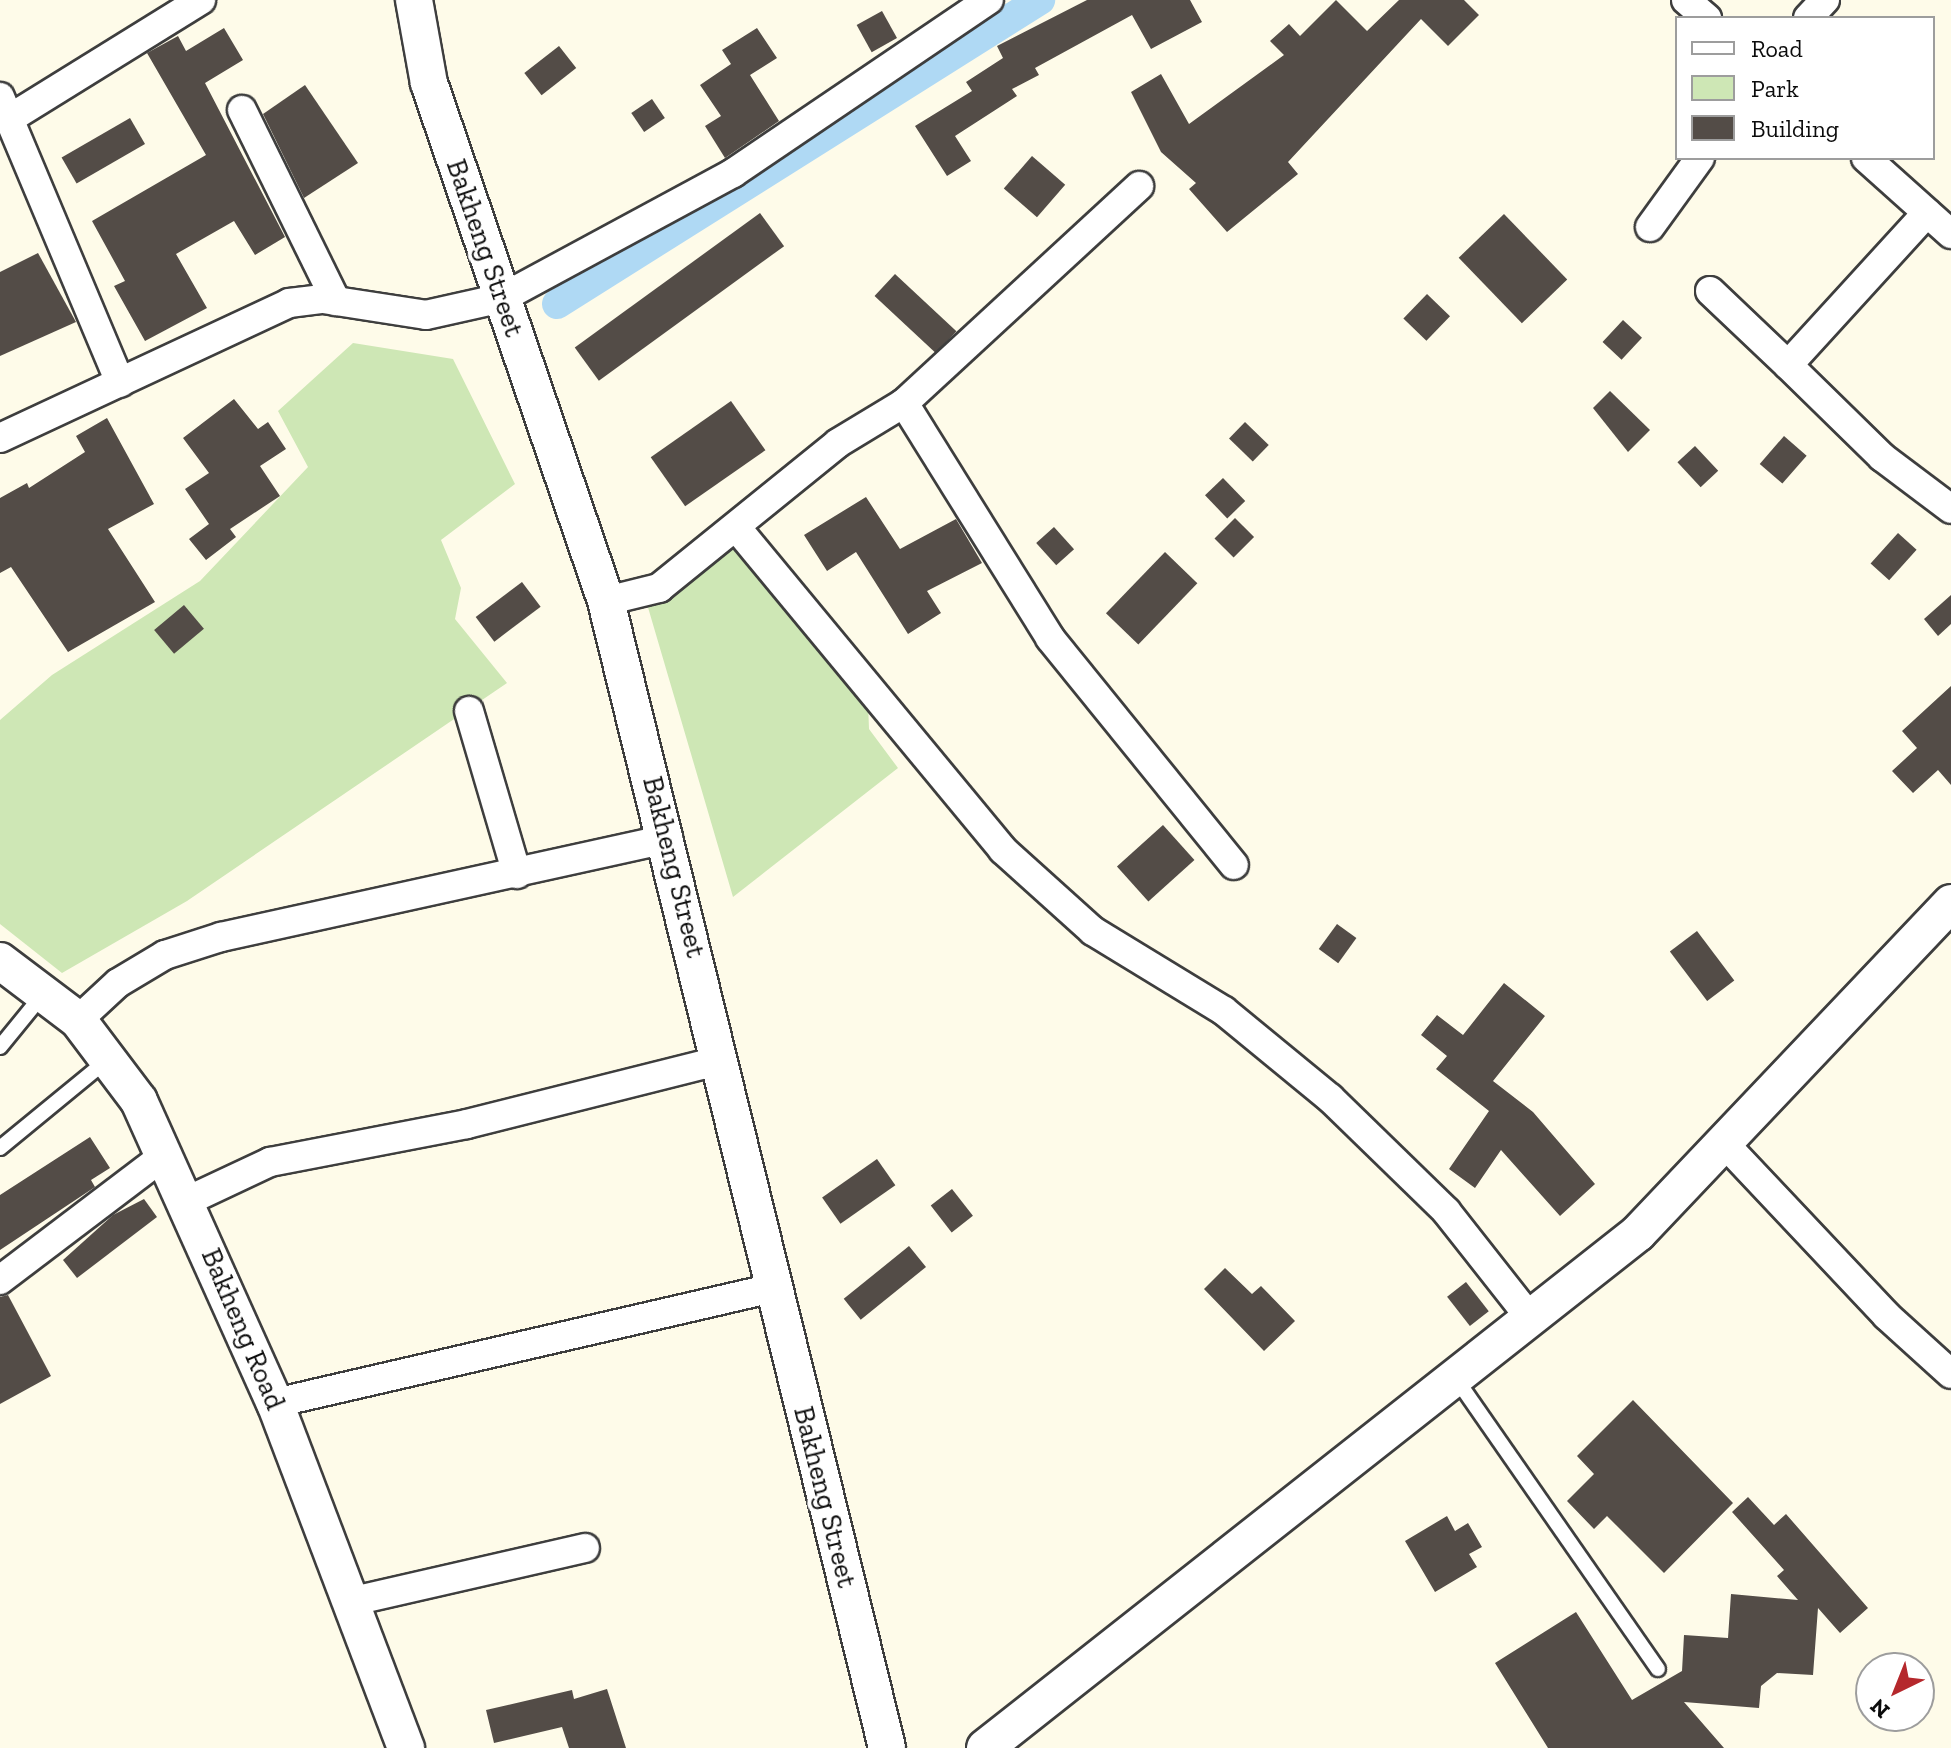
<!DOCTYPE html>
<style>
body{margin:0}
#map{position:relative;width:1951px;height:1748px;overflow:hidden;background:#fefbe9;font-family:"Zilla Slab",serif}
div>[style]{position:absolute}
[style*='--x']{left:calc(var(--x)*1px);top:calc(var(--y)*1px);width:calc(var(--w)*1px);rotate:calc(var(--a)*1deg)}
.green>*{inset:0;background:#cee7b5}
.canal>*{height:30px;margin:-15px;padding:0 15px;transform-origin:15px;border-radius:15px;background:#afd9f4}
.building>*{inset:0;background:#534c47;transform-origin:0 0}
.roads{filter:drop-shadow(2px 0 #3e3e3e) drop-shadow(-2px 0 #3e3e3e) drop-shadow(0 2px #3e3e3e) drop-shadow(0 -2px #3e3e3e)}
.service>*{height:14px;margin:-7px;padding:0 7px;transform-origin:7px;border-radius:7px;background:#fff}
.minor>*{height:28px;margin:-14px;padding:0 14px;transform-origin:14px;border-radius:14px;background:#fff}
.tertiary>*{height:36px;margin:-18px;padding:0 18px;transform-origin:18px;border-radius:18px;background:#fff}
span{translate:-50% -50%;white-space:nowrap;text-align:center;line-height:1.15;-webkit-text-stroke:8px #fff;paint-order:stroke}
.street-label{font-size:28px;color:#0b0b0b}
.legend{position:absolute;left:1675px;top:16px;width:260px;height:144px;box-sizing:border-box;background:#fff;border:2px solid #9d9d9d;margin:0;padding:10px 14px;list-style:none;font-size:24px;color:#0b0b0b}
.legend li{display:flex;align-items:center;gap:16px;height:40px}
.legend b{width:40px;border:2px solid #9d9d9d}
.north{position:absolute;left:1855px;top:1652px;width:80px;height:80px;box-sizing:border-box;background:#fff;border:2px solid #9d9d9d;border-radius:50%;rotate:223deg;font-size:22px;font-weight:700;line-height:32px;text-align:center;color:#0b0b0b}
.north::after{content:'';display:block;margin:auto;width:28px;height:36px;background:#b5282c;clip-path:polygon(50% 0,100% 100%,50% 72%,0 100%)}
</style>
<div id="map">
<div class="green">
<i style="clip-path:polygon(353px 343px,453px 359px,515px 484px,441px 540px,461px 588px,455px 619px,507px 683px,187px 901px,62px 973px,0 924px,0 720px,52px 675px,200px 581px,308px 467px,278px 411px)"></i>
<i style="clip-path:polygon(734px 539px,868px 702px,869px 729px,898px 768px,733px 897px,647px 604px)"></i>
</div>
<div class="canal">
<i style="--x:557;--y:304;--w:571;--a:-32.19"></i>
</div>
<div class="building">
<i style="clip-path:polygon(1087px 0,1190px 0,1202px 22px,1151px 49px,1132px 15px,1035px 68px,1039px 75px,1012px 89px,1017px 96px,955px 136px,971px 161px,947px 176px,915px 126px,972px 91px,966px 82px,1003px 58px,997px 46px)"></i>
<i style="clip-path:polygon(1336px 0,1367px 31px,1399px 0,1464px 0,1479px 15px,1448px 46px,1421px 19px,1288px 162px,1298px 174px,1227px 232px,1189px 189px,1196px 183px,1161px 152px,1131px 92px,1161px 74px,1189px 124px,1284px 55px,1270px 41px,1289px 24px,1300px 36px)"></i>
<i style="left:882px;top:11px;width:31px;height:29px;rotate:61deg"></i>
<i style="clip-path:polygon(224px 28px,243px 60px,205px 83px,285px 237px,255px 255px,234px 221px,176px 254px,207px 308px,145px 341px,114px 286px,125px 281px,92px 221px,206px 155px,147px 53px,178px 36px,186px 51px)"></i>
<i style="clip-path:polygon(757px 28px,777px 58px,750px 75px,779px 121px,725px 158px,705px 126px,721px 116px,700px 85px,731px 64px,722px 50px)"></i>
<i style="left:559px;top:46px;width:28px;height:44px;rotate:52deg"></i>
<i style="clip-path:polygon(305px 85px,358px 163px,304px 198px,263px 114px)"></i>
<i style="left:652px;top:99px;width:23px;height:25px;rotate:56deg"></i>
<i style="left:130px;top:118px;width:30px;height:79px;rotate:60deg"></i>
<i style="left:1032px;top:156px;width:44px;height:43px;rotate:41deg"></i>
<i style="left:760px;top:213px;width:41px;height:229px;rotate:54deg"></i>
<i style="left:1504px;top:214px;width:91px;height:63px;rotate:46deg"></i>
<i style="clip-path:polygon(38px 253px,76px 322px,0 356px,0 272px)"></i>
<i style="left:895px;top:274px;width:84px;height:30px;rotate:43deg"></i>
<i style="left:1427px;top:294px;width:32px;height:34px;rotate:44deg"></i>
<i style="left:1623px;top:320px;width:26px;height:30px;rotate:43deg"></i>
<i style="clip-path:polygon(1610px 391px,1650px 430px,1628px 452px,1593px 408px)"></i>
<i style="clip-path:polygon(234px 399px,258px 429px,268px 422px,286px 449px,260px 466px,280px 496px,230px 529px,236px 537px,206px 560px,189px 539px,209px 524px,185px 489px,209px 473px,183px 438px)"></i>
<i style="left:731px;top:401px;width:60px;height:98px;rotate:55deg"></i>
<i style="clip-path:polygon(107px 418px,154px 504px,108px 529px,155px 602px,68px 652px,11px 567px,0 573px,0 498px,27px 483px,29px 488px,85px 452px,76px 436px)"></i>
<i style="left:1245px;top:422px;width:33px;height:23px;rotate:44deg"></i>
<i style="left:1784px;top:436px;width:30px;height:37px;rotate:41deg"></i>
<i style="left:1695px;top:446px;width:34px;height:24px;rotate:47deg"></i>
<i style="left:1223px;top:478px;width:32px;height:25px;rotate:46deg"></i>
<i style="clip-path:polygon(866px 497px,900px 549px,956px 519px,982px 563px,927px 591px,941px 613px,908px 634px,856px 552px,827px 571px,804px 535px)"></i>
<i style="left:1235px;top:518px;width:27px;height:29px;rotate:45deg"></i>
<i style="left:1054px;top:527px;width:30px;height:24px;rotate:48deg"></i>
<i style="left:1898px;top:533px;width:25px;height:41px;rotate:42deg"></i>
<i style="left:1165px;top:552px;width:45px;height:85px;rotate:44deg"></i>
<i style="left:522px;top:582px;width:31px;height:58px;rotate:53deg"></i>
<i style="clip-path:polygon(1951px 595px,1951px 624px,1938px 636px,1924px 619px)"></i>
<i style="left:184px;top:605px;width:31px;height:39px;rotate:50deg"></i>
<i style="clip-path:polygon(1951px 686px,1951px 785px,1938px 770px,1913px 793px,1892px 771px,1917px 748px,1902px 731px)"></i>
<i style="left:1163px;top:825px;width:47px;height:62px;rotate:48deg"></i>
<i style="left:1337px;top:924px;width:24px;height:31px;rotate:36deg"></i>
<i style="left:1697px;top:931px;width:62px;height:34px;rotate:53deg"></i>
<i style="clip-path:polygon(1504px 983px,1545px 1016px,1493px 1081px,1533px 1112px,1595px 1184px,1560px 1216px,1501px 1150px,1475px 1188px,1449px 1169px,1489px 1111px,1436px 1069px,1447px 1056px,1421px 1035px,1437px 1015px,1463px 1035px)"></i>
<i style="clip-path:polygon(90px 1137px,110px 1168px,91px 1180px,95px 1187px,0 1250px,0 1195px)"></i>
<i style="left:877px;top:1159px;width:32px;height:67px;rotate:55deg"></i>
<i style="left:952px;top:1189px;width:34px;height:27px;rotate:52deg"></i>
<i style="clip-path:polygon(144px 1199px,157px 1217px,77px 1278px,63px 1260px,113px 1215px)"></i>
<i style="left:909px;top:1246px;width:27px;height:84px;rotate:51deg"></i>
<i style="clip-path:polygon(1225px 1268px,1252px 1294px,1261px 1286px,1295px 1321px,1264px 1351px,1204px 1289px)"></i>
<i style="left:1466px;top:1282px;width:37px;height:24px;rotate:52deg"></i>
<i style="clip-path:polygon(8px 1295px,51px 1376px,0 1404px,0 1297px)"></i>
<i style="clip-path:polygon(1633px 1400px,1733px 1503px,1664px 1573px,1607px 1516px,1594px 1529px,1567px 1501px,1594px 1474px,1577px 1456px)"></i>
<i style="clip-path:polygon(1748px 1497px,1774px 1525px,1786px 1514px,1868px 1608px,1840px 1633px,1818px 1608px,1813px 1675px,1777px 1673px,1761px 1686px,1759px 1708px,1684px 1702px,1724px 1748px,1548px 1748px,1495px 1663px,1576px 1612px,1632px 1700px,1682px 1671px,1684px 1635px,1728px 1638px,1731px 1594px,1798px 1600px,1777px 1576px,1784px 1570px,1732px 1512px)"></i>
<i style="clip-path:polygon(1447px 1516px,1455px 1531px,1468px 1523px,1482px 1547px,1469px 1554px,1477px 1567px,1435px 1592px,1405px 1541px)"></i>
<i style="clip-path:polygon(607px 1689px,626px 1748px,569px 1748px,562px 1727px,494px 1743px,486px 1710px,572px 1690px,574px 1699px)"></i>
</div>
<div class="roads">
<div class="service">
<i style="--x:0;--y:1047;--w:70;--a:-50.8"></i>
<i style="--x:0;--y:1148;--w:137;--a:-39.4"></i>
<i style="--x:1457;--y:1380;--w:352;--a:55.2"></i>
</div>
<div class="minor">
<i style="--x:1686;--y:0;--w:28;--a:41"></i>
<i style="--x:1808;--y:18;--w:25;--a:-47"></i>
<i style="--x:0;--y:97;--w:310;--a:67.2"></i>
<i style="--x:242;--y:110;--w:213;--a:63.8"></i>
<i style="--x:9;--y:119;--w:226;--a:-31.8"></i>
<i style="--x:1866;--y:158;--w:114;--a:41.8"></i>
<i style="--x:1650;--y:227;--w:85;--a:-54.1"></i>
<i style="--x:1710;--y:291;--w:108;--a:43.5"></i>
<i style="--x:1788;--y:365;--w:206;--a:-47.6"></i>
<i style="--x:1788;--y:365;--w:132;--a:44.4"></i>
<i style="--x:1882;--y:457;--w:86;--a:37"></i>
<i style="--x:904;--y:403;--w:277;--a:58.1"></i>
<i style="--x:1050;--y:638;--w:292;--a:51"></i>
<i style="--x:0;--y:438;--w:319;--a:-25"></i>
<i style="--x:289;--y:303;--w:34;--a:-7"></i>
<i style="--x:323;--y:299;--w:104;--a:8.8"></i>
<i style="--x:426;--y:315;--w:78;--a:-12.6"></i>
<i style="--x:502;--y:298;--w:263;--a:-28.4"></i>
<i style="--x:733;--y:173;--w:309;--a:-34.1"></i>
<i style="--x:736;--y:527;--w:419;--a:50.4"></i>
<i style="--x:1003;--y:850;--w:121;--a:42"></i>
<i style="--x:1093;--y:931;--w:153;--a:31.4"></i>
<i style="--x:1224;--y:1011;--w:137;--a:39.4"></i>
<i style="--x:1330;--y:1098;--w:162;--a:44.2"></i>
<i style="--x:1446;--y:1211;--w:137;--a:51.8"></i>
<i style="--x:606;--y:601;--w:55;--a:-13.8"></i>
<i style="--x:659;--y:588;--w:230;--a:-39"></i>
<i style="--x:838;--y:443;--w:77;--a:-31.2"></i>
<i style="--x:904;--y:403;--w:320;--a:-42.7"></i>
<i style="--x:469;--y:711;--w:170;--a:73.6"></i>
<i style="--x:78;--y:1020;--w:54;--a:-42.8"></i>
<i style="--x:118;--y:983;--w:55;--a:-30.8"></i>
<i style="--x:165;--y:955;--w:59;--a:-17.8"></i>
<i style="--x:221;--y:937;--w:458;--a:-12.4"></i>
<i style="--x:1724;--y:1143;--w:238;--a:46.7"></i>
<i style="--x:1887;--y:1316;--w:86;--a:42.2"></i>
<i style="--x:187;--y:1201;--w:92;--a:-25.2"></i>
<i style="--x:270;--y:1162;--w:201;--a:-10.9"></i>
<i style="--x:467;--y:1124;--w:263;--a:-14.1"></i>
<i style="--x:0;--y:1280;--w:208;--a:-37.2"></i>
<i style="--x:275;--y:1403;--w:511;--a:-13"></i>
<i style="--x:349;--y:1602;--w:242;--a:-12.9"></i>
</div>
<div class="tertiary">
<i style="--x:414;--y:0;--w:84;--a:79.8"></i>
<i style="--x:429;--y:83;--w:547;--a:71.13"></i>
<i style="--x:606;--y:601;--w:1181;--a:76.23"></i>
<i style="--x:0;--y:961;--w:98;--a:37.1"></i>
<i style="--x:78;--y:1020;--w:101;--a:53"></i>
<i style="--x:139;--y:1101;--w:331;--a:65.8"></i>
<i style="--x:275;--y:1403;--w:369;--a:69.2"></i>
<i style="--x:985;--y:1748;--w:832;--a:-38.26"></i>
<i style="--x:1638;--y:1233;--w:455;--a:-46.5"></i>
</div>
</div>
<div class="street-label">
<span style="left:485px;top:248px;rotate:71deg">Bakheng Street</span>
<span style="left:674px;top:867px;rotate:76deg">Bakheng Street</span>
<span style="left:243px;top:1329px;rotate:67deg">Bakheng Road</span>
<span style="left:825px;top:1497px;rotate:76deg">Bakheng Street</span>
</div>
<ul class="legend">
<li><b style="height:10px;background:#fff"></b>Road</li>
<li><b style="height:22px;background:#cee7b5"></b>Park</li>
<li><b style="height:22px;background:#534c47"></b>Building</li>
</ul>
<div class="north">N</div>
</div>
